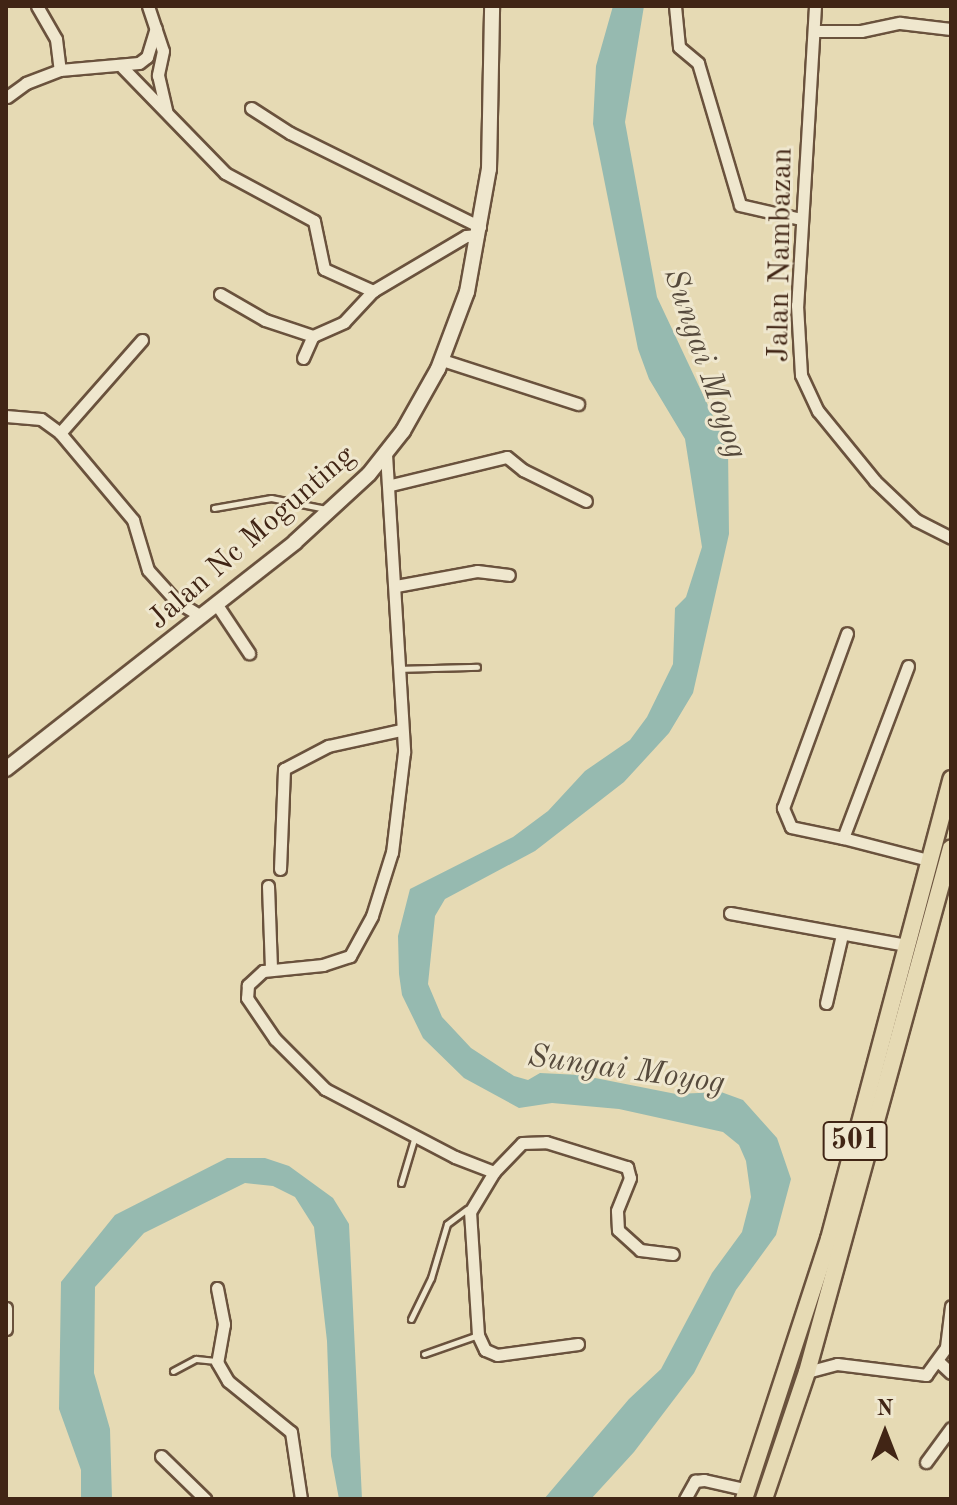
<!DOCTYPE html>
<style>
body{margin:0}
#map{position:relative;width:957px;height:1505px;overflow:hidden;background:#e6dab4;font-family:"Old Standard TT",serif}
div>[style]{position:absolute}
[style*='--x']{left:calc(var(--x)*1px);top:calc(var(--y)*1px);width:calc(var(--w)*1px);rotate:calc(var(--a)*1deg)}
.water>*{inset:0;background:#96bab0}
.roads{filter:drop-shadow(2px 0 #6a523d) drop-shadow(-2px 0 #6a523d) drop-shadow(0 2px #6a523d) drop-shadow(0 -2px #6a523d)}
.service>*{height:5px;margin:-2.5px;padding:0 2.5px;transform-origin:2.5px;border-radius:2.5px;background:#efe7ce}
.minor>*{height:11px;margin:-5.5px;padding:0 5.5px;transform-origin:5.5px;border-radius:5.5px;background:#efe7ce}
.tertiary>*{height:14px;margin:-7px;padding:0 7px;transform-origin:7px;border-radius:7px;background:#efe7ce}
.primary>*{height:16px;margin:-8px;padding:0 8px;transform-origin:8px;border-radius:8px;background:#e6dab4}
span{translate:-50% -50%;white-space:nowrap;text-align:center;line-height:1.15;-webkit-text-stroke:6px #efe7ce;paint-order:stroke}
.shield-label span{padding:2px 6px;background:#efe7ce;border:2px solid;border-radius:6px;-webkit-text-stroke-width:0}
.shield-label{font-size:28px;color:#412515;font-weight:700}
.street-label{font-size:30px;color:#412515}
.water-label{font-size:32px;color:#564a3c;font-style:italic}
.frame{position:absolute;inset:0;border:8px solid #412515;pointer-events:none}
.north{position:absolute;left:845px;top:1393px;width:80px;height:80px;-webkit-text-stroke:6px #efe7ce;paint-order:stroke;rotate:0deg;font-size:22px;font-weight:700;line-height:32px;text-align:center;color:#412515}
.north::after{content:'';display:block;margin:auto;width:28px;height:36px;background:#412515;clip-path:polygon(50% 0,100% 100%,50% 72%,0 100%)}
</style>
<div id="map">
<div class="water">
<i style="clip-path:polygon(613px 6px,644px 6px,625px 122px,657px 297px,728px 448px,729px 534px,693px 693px,669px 733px,624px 782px,535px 851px,445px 899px,435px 916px,428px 984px,442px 1017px,471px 1048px,514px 1076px,528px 1080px,540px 1073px,580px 1075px,676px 1094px,721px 1092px,743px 1100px,777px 1138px,791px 1179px,776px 1235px,736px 1290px,694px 1373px,634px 1452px,591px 1499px,544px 1499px,629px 1399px,661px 1369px,712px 1273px,742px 1232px,751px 1197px,746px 1161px,739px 1145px,723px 1132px,619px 1109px,552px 1103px,519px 1108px,464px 1078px,423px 1038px,402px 995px,399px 974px,398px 936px,410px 889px,513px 837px,548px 811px,585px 771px,630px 740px,647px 717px,673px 664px,675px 608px,686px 597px,702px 547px,685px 439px,649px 379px,638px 349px,593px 124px,596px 66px)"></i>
<i style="clip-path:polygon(227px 1158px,265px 1158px,289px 1166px,333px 1198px,349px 1224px,362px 1499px,339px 1499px,331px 1456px,327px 1341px,314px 1227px,295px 1197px,273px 1186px,245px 1183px,144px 1233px,95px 1287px,94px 1373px,110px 1429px,112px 1499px,81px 1499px,81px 1470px,59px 1409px,61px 1282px,115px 1215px)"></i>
</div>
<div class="roads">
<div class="service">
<i style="--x:214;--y:508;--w:58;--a:-10"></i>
<i style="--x:271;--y:498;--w:56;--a:11.3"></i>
<i style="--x:398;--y:669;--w:79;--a:-1.5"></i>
<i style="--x:401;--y:1183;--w:49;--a:-73.4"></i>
<i style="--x:411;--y:1319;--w:46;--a:-64"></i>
<i style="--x:431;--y:1278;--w:56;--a:-73.5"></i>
<i style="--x:447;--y:1224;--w:25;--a:-37"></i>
<i style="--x:424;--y:1354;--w:57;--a:-19.4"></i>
<i style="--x:173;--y:1371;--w:26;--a:-28"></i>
<i style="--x:196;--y:1359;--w:20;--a:6"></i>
</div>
<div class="minor">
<i style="--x:37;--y:6;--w:38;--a:60"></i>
<i style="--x:56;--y:39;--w:31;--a:83"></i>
<i style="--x:148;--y:6;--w:47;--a:71.6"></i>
<i style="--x:163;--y:51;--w:25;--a:102"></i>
<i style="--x:158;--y:75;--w:37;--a:77"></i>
<i style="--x:675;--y:6;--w:41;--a:84.4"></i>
<i style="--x:679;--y:47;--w:25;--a:40"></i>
<i style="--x:698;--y:63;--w:148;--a:73.5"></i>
<i style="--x:740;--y:205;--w:63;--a:12.9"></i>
<i style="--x:815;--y:6;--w:300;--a:93.4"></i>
<i style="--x:797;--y:305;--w:70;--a:86.7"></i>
<i style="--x:801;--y:375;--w:40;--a:65"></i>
<i style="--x:818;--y:411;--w:90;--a:50.8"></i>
<i style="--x:875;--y:481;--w:57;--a:43.6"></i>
<i style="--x:916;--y:520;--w:39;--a:27"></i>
<i style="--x:814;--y:31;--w:47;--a:0"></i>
<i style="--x:861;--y:31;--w:40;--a:-12"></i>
<i style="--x:900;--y:23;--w:51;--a:6.7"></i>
<i style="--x:123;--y:68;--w:146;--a:45.8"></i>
<i style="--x:225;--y:173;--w:101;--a:28.3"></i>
<i style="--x:314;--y:221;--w:49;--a:78.2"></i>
<i style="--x:324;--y:269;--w:54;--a:24.2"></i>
<i style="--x:7;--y:97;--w:24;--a:-36"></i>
<i style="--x:26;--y:83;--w:36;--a:-21"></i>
<i style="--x:60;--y:70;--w:79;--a:-5.1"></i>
<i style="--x:139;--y:63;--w:10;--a:-37"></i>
<i style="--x:147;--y:57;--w:30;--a:-73"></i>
<i style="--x:251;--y:108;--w:46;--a:32.7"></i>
<i style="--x:290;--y:133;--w:212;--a:26.3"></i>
<i style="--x:220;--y:294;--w:52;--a:30"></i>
<i style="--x:265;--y:320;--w:51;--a:18.4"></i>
<i style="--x:303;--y:358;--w:24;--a:-66"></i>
<i style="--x:313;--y:336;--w:34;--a:-24"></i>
<i style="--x:344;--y:322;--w:42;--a:-46.9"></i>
<i style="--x:373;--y:291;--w:108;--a:-30.6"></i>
<i style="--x:466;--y:236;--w:12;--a:-5"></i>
<i style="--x:442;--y:360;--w:143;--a:17.9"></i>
<i style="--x:6;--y:416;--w:35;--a:5"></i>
<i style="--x:41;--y:419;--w:24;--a:36"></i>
<i style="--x:60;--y:433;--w:114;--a:50"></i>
<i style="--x:133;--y:520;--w:52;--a:73.3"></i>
<i style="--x:148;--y:570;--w:42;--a:47.9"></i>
<i style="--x:176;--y:601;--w:29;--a:31"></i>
<i style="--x:60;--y:433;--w:124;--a:-48.6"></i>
<i style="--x:386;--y:454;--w:299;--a:86.5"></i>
<i style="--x:404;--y:752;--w:101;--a:96.8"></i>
<i style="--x:392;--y:852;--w:67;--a:107.4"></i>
<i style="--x:372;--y:916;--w:46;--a:118.8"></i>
<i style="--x:350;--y:956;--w:28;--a:162"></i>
<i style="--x:323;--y:965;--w:60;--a:174.3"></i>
<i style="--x:263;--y:971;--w:21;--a:137"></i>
<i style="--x:248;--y:985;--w:13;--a:94"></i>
<i style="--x:247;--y:998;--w:50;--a:55.7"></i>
<i style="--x:275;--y:1039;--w:71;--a:45"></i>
<i style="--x:325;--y:1089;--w:147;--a:27.6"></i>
<i style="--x:455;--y:1157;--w:42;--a:21"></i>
<i style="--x:391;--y:485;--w:119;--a:-13.6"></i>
<i style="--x:507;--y:457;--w:21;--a:39"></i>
<i style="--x:523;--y:470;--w:70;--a:26.2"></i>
<i style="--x:396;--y:586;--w:82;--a:-10.5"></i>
<i style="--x:477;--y:571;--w:32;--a:7"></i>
<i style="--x:217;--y:605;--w:58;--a:56.3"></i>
<i style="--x:908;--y:666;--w:184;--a:110.7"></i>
<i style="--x:843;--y:838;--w:88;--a:14.5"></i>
<i style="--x:843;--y:838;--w:53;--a:-168.1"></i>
<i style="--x:791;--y:827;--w:21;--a:-113"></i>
<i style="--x:783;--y:808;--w:186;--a:-69.9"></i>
<i style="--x:280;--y:869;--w:100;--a:-87.7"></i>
<i style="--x:284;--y:769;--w:50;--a:-27.6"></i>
<i style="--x:328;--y:746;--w:75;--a:-12.4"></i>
<i style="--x:268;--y:886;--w:82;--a:87.9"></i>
<i style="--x:730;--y:913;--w:179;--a:10.3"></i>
<i style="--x:826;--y:1003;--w:70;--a:-76.8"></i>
<i style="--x:217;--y:1288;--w:37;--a:79"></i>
<i style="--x:224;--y:1324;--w:39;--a:100"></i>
<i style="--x:217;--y:1362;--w:22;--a:60"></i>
<i style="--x:228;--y:1381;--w:81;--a:39"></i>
<i style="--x:291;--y:1432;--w:68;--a:81.5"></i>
<i style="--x:6;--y:1308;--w:21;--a:90"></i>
<i style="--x:578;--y:1344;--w:82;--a:172.3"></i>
<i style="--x:497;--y:1355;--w:13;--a:-157"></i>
<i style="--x:485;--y:1350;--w:17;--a:-115"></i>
<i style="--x:478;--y:1335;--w:123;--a:-93.7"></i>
<i style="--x:470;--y:1212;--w:47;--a:-59"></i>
<i style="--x:494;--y:1172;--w:40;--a:-46"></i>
<i style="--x:522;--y:1143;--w:24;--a:-2"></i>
<i style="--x:546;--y:1142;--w:85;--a:17.2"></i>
<i style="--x:627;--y:1167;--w:11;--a:75"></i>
<i style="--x:630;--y:1178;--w:35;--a:112"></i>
<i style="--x:617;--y:1211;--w:19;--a:87"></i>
<i style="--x:618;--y:1230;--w:30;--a:42"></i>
<i style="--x:640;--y:1250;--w:33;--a:7"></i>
<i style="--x:939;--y:1362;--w:16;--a:43"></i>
<i style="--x:807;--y:1372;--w:31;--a:-15"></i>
<i style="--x:837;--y:1364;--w:90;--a:7"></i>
<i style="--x:926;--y:1375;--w:34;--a:-54"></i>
<i style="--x:946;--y:1347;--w:41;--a:-83"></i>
<i style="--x:161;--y:1456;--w:62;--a:44.3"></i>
<i style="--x:926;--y:1462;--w:42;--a:-53.7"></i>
<i style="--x:685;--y:1499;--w:21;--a:-61"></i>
<i style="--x:695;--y:1481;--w:9;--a:-6"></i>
<i style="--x:704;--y:1480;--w:45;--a:12.8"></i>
</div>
<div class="tertiary">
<i style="--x:6;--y:769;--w:367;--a:-38.1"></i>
<i style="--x:295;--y:542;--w:100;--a:-42.6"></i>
<i style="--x:369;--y:474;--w:55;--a:-51.7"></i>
<i style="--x:403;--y:431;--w:71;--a:-60.6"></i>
<i style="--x:438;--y:369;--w:82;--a:-69.4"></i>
<i style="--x:467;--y:292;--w:125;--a:-79.9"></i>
<i style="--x:489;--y:169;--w:163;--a:-88.9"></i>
</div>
<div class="primary">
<i style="--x:744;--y:1499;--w:274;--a:-71.9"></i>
<i style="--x:829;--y:1239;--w:476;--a:-75.1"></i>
<i style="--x:764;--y:1499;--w:134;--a:-71.3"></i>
<i style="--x:807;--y:1372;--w:543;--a:-74.63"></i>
</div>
</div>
<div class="shield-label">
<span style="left:855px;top:1141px">501</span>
</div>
<div class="street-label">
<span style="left:781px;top:255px;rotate:-89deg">Jalan Nambazan</span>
<span style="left:252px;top:538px;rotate:-41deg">Jalan Nc Mogunting</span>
</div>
<div class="water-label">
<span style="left:704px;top:364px;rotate:71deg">Sungai Moyog</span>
<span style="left:626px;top:1071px;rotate:8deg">Sungai Moyog</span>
</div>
<div class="frame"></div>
<div class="north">N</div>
</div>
